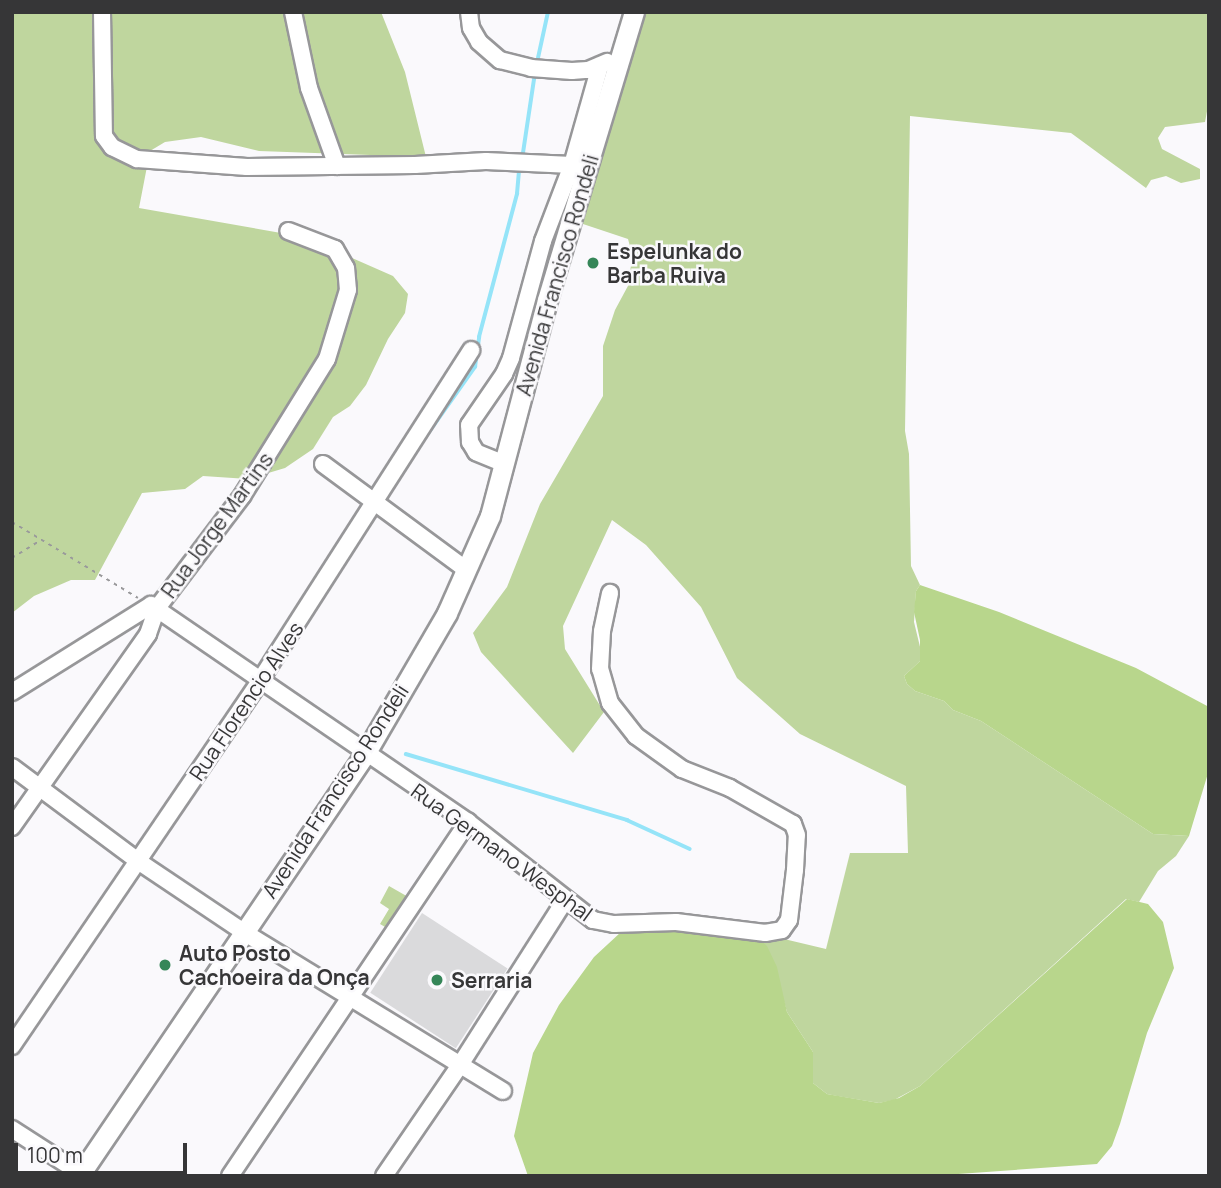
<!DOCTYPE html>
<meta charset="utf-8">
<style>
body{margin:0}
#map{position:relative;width:1221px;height:1188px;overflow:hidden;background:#faf9fc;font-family:Manrope,sans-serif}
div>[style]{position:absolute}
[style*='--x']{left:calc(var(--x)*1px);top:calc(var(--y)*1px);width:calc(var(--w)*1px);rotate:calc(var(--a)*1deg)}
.green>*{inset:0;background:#bfd69e}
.forest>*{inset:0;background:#b8d68c}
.stream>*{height:3.5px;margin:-1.75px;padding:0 1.75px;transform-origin:1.75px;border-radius:1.75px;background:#95e4f8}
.building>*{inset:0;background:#dadadc;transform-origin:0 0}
.path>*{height:2px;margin-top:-1px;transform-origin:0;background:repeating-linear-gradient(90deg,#99999b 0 3.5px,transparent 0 8.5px)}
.roads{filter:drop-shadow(2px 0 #979799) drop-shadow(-2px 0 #979799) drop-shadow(0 2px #979799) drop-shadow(0 -2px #979799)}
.minor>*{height:16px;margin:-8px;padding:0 8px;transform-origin:8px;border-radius:8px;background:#fff}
.major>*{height:19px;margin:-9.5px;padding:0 9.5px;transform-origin:9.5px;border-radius:9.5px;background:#fff}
.dots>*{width:19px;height:19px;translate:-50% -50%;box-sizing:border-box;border:4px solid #faf9fc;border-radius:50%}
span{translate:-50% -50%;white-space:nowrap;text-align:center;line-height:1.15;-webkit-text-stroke:5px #faf9fc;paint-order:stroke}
.poi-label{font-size:21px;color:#363637;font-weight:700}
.left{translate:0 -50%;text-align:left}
.street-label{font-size:21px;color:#363637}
.frame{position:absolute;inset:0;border:14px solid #363637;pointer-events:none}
.scale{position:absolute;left:14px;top:1143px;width:173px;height:32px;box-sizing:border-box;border:4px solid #363637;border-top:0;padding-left:9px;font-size:21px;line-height:24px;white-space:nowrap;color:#363637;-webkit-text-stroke:5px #faf9fc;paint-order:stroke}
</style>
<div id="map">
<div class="green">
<i style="clip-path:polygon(12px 12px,381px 12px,405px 72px,426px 157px,259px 151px,201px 137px,165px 142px,150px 151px,139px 208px,298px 236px,343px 254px,393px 276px,408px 294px,405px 313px,388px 339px,366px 385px,350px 406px,333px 417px,313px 449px,285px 468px,248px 479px,203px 476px,185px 489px,142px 493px,95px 580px,71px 580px,34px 596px,12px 613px)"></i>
<i style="clip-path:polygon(639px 12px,1209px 12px,1208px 106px,1205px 122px,1165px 127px,1158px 138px,1162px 149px,1200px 169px,1200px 179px,1181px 183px,1166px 176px,1151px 180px,1146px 188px,1071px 133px,910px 116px,905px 431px,909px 454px,911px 566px,920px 585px,916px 591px,914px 622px,921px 651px,920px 661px,904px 676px,907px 684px,915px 691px,944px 701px,953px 710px,981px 721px,1153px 834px,1189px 836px,1176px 856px,1158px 871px,1139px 902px,1126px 899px,920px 1086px,894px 1100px,879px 1103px,837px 1096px,827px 1094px,813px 1083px,813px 1052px,787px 1012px,781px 991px,750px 931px,826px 949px,850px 853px,908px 853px,906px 786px,800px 734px,737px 678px,701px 607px,646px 545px,612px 520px,563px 626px,565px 649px,604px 712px,573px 753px,481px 652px,473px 633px,507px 587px,540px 504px,603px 396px,603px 346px,615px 310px,629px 284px,632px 254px,628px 239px,577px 222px)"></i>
<i style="clip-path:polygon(389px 886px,410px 898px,392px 931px,380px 924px,389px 909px,380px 903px)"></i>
</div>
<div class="forest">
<i style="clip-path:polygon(920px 585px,999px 612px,1136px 668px,1209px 707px,1209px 770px,1189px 836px,1153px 834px,981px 721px,953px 710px,944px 701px,915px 691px,907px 684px,904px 676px,920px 661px,920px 640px,914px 612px,916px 591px)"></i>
<i style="clip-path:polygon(1127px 899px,1148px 904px,1163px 922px,1174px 968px,1147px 1033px,1120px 1124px,1112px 1146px,1097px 1164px,930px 1176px,528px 1176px,514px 1136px,533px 1053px,559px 1005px,594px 957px,634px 920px,750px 931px,767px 946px,777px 967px,787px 1012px,813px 1052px,813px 1083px,827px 1094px,879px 1103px,899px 1098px,920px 1086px)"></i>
</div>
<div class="stream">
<i style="--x:538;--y:58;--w:47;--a:-77.7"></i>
<i style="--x:523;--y:153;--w:81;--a:-81.5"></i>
<i style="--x:422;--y:442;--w:92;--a:-54.8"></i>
<i style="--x:475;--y:367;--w:30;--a:-82"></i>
<i style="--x:479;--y:337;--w:148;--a:-75.1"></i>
<i style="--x:517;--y:194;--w:25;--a:-85"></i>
<i style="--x:406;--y:754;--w:231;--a:16.6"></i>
<i style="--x:627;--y:820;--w:69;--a:24.7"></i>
</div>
<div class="building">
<i style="left:422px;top:913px;width:102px;height:95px;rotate:33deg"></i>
</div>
<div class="path">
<i style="--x:12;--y:522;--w:147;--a:31.1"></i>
<i style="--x:12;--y:558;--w:32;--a:-32"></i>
</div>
<div class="roads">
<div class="minor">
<i style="--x:102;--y:12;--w:124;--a:89.1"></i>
<i style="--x:104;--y:136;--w:14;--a:54"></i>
<i style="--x:112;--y:147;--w:28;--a:26"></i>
<i style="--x:137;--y:159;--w:110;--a:4.2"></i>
<i style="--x:247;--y:167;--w:168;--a:-0.7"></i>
<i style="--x:415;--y:165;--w:71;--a:-3.2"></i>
<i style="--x:486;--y:161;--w:86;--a:2.7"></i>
<i style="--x:293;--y:12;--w:78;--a:78.1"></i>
<i style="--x:309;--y:88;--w:83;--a:70.3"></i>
<i style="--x:469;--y:12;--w:16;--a:83"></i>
<i style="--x:471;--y:28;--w:16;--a:60"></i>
<i style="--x:479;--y:42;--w:28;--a:41"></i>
<i style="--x:500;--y:60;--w:32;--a:14"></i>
<i style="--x:531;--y:68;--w:41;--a:4.2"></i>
<i style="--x:572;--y:71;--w:16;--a:-4"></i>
<i style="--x:588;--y:70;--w:21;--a:-23"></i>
<i style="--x:323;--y:464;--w:179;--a:36.4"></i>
<i style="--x:505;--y:464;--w:31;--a:-158"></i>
<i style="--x:476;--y:452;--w:12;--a:-121"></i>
<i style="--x:470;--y:442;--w:17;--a:-93"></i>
<i style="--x:469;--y:425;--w:62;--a:-55.5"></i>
<i style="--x:504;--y:374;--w:17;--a:-66"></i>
<i style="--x:511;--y:358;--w:121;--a:-74.7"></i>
<i style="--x:543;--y:241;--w:81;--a:-69.1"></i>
<i style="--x:572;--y:165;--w:103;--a:-74.2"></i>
<i style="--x:12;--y:692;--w:164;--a:-32"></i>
<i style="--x:151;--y:605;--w:384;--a:34.4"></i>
<i style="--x:468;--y:822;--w:159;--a:38.1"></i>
<i style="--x:593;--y:920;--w:21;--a:11"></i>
<i style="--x:614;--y:924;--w:62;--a:-1.8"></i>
<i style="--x:676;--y:922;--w:90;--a:7"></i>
<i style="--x:765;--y:933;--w:17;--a:-10"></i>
<i style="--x:782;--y:930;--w:12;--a:-55"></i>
<i style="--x:789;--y:920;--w:50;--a:-83.2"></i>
<i style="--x:795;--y:870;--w:35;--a:-87"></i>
<i style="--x:797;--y:835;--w:12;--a:-110"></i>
<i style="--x:793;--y:824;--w:73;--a:-150.3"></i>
<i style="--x:730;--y:788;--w:52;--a:-158.4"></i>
<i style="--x:682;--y:769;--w:57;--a:-144.3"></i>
<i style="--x:636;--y:736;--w:42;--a:-128.2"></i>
<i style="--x:610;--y:703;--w:35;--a:-106"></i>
<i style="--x:600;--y:669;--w:38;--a:-87"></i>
<i style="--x:602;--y:631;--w:39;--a:-78"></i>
<i style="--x:12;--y:767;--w:157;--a:36.7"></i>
<i style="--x:138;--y:861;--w:125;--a:33.9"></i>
<i style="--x:242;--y:931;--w:306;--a:31.5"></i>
<i style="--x:12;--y:827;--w:236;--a:-54.8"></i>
<i style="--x:148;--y:634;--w:28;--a:-71"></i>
<i style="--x:157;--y:608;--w:141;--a:-52.8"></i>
<i style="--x:242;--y:496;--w:161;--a:-58.2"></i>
<i style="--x:327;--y:359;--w:72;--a:-73.1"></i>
<i style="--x:348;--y:290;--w:22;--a:-95"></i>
<i style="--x:346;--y:268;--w:22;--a:-120"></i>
<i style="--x:335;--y:249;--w:50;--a:-159"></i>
<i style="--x:12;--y:1046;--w:440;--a:-55.8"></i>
<i style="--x:259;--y:682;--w:394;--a:-57.4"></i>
<i style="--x:12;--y:1129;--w:87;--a:32.8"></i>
<i style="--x:230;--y:1176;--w:427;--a:-56.1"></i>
<i style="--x:384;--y:1176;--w:135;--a:-55.6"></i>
<i style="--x:460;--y:1065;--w:196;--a:-57.5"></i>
</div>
<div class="major">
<i style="--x:79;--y:1176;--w:510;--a:-55.87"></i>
<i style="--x:365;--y:754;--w:163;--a:-59.8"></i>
<i style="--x:447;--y:613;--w:106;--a:-66.1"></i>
<i style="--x:490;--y:516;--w:223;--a:-75.2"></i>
<i style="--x:547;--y:300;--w:301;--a:-73.2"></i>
</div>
</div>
<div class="dots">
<i style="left:593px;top:263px;background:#358658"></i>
<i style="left:165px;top:965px;background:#358658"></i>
<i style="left:437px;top:980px;background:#358658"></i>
</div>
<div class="poi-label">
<span class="left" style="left:607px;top:263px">Espelunka do<br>Barba Ruiva</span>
<span class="left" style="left:179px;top:965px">Auto Posto<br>Cachoeira da Onça</span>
<span class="left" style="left:451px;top:980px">Serraria</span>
</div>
<div class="street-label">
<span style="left:557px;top:275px;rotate:-74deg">Avenida Francisco Rondeli</span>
<span style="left:217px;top:525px;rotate:-54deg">Rua Jorge Martins</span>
<span style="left:246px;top:701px;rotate:-56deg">Rua Florencio Alves</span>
<span style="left:335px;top:791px;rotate:-57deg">Avenida Francisco Rondeli</span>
<span style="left:502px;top:852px;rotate:36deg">Rua Germano Wesphal</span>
</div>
<div class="frame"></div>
<div class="scale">100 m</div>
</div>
